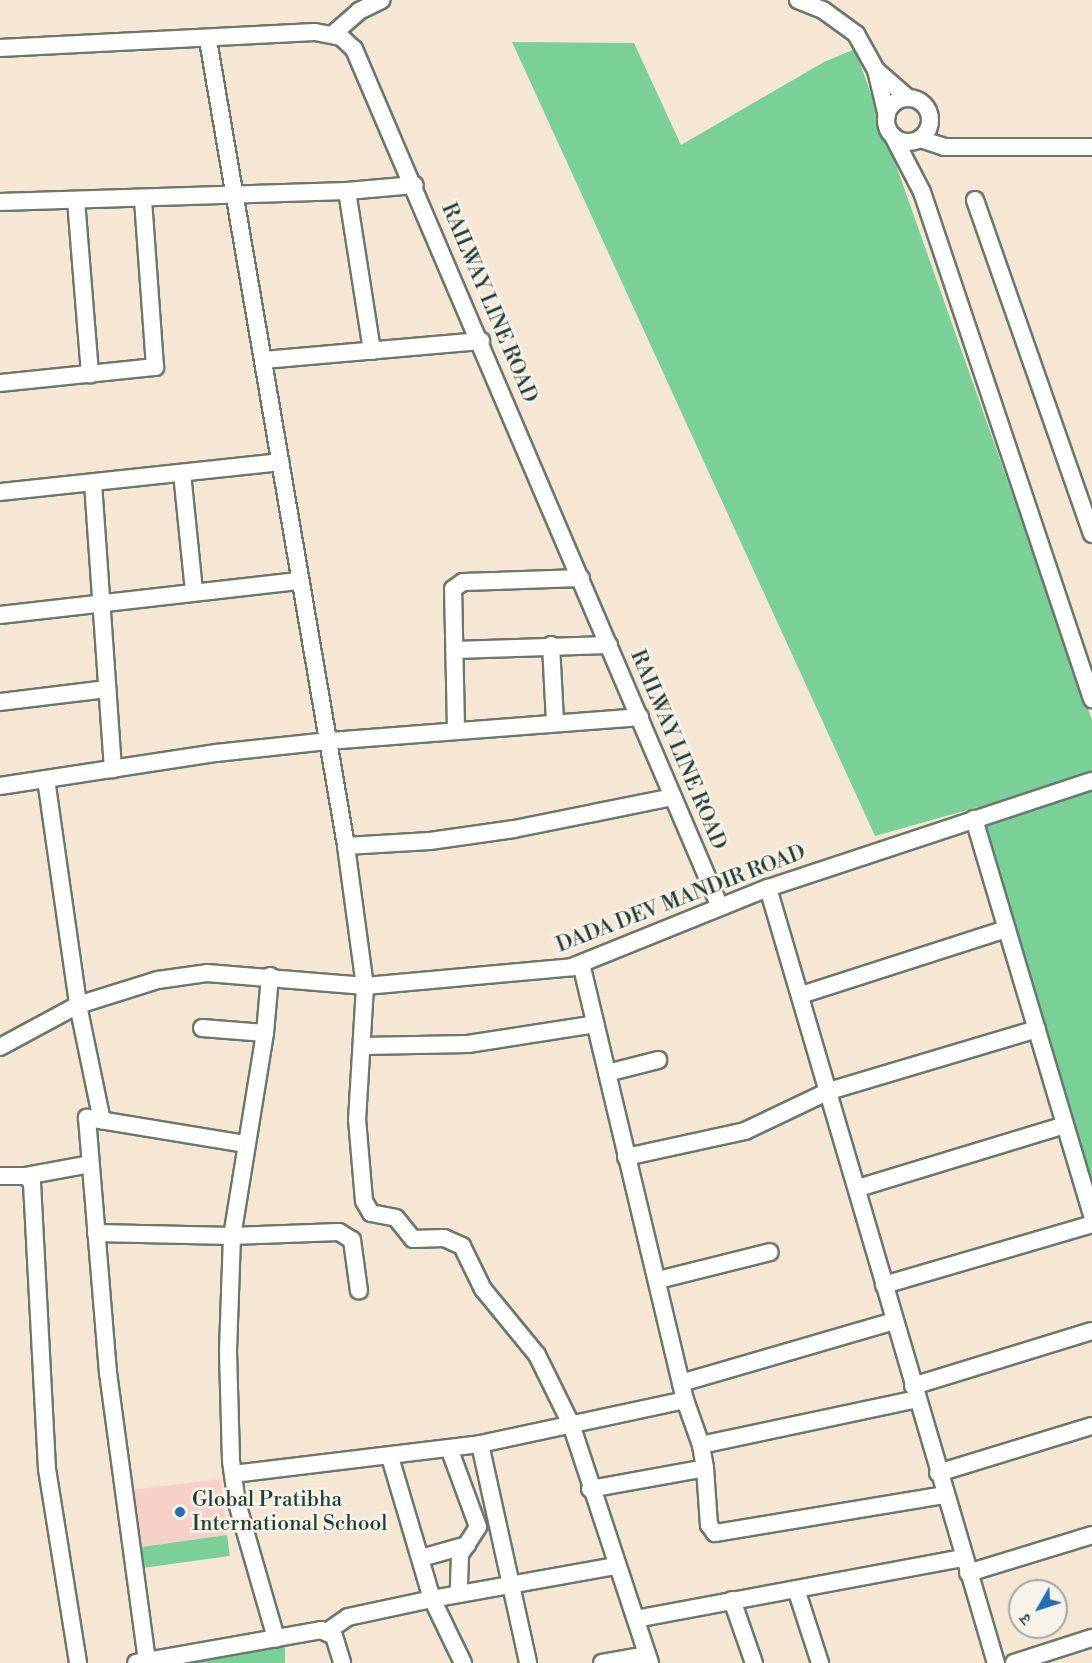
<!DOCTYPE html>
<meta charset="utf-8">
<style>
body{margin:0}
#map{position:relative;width:1092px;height:1663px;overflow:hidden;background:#f5e7d3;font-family:"Libre Bodoni","Noto Serif Devanagari",serif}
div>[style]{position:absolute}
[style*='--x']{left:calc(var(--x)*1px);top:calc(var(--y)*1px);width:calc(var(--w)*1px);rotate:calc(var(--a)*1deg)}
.built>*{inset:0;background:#f7d1c7;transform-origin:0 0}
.green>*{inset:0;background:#79d197;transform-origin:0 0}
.roads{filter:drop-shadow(2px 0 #6a786c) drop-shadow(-2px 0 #6a786c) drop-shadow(0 2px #6a786c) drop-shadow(0 -2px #6a786c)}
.minor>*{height:16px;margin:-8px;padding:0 8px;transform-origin:8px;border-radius:8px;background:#fff}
.minor>.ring{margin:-8px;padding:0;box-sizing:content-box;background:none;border:16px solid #fff;border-radius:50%}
.dots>*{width:16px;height:16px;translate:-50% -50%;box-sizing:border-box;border:3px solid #f7f3e8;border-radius:50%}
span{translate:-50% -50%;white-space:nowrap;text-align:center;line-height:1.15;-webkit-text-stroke:5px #f7f3e8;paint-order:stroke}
.street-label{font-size:21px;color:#1f3d34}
.poi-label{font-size:21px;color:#1f3d34}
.left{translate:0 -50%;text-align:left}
.north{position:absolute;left:1008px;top:1579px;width:60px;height:60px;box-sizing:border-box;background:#f7f3e8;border:2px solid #a1aaa0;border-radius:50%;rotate:231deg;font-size:16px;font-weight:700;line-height:24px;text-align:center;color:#1f3d34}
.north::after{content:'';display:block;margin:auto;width:21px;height:27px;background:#1f6fb2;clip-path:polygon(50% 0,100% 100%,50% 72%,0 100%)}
</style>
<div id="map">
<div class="built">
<i style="left:220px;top:1479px;width:78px;height:88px;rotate:83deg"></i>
</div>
<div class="green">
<i style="clip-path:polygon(512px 42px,634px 43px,681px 145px,824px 62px,855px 49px,1092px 720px,1092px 1180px,978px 807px,875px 836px)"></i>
<i style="left:227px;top:1535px;width:21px;height:88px;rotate:82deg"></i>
<i style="clip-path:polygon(285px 1646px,285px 1663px,179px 1663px)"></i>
</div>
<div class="roads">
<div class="minor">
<i style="--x:798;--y:0;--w:27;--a:22"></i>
<i style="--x:823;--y:10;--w:41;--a:36"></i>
<i style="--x:856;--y:34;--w:41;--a:60.9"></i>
<i style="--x:876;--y:70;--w:47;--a:76.6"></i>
<i style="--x:333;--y:34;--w:35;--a:-41"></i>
<i style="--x:359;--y:11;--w:25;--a:-26"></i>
<i style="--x:208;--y:40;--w:818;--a:80.28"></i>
<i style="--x:346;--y:846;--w:141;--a:82.3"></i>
<i style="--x:365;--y:986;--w:133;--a:93.4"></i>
<i style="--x:357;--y:1119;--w:82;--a:85.1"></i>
<i style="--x:364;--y:1201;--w:14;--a:60"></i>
<i style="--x:371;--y:1213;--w:25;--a:11"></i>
<i style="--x:396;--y:1218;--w:27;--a:51"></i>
<i style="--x:413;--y:1239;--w:31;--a:-2"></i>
<i style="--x:444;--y:1238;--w:20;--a:24"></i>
<i style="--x:462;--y:1246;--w:48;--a:64"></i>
<i style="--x:483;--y:1289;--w:85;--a:50.7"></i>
<i style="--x:537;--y:1355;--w:77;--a:63.8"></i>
<i style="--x:571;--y:1424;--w:252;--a:71.7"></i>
<i style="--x:0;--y:48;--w:315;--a:-2.9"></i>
<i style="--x:315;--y:32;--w:26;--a:11"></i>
<i style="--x:341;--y:37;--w:18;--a:43"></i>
<i style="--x:354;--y:49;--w:933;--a:66.9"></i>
<i style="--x:876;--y:70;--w:43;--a:41.2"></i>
<i class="ring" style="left:886px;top:98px;width:28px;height:28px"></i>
<i style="--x:893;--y:136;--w:63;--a:62.6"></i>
<i style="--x:922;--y:192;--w:535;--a:71.46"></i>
<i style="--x:920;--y:139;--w:25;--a:18"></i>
<i style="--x:944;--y:147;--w:148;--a:0"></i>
<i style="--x:347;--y:191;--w:162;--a:81.1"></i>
<i style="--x:76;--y:200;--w:175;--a:85.4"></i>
<i style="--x:975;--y:200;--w:354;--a:70.7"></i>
<i style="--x:0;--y:202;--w:347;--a:-1.8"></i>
<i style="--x:347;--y:191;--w:68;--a:-5"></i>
<i style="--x:263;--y:360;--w:219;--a:-5"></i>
<i style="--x:0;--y:383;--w:156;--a:-5.9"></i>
<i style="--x:155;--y:367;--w:168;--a:-94.1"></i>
<i style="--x:182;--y:473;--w:119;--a:84.2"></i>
<i style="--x:93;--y:483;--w:287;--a:86"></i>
<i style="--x:0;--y:492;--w:282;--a:-6.1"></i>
<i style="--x:0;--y:615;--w:302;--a:-6.5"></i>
<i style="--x:551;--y:645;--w:76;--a:87"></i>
<i style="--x:455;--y:650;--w:154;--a:-1.9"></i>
<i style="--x:0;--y:702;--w:108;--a:-6.9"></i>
<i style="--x:456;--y:729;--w:140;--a:-91.2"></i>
<i style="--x:453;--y:589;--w:12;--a:-35"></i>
<i style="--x:463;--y:582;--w:118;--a:-1.9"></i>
<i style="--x:46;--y:779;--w:228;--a:81.9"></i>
<i style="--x:78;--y:1005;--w:118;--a:78.3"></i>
<i style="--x:0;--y:786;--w:219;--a:-8.7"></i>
<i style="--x:216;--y:753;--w:114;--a:-6.1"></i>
<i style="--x:329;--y:741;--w:312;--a:-4.4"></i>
<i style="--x:974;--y:819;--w:413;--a:73.4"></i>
<i style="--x:346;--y:846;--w:84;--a:-3.4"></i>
<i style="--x:430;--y:841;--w:85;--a:-8.1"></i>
<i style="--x:514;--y:829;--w:162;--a:-11.4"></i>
<i style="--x:768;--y:888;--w:808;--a:73.61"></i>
<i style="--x:270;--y:976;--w:57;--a:95"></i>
<i style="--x:265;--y:1033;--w:206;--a:99.2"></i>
<i style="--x:232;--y:1236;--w:116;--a:92"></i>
<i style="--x:228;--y:1352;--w:109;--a:88.4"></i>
<i style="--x:231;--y:1461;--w:42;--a:81.9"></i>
<i style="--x:237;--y:1503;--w:141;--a:73.9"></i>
<i style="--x:801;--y:995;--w:216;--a:-17.8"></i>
<i style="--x:202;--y:1028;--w:63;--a:4.5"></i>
<i style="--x:363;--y:1046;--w:105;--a:-1.1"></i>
<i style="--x:468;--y:1044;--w:129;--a:-8.9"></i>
<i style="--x:0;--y:1047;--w:89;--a:-28.3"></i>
<i style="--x:78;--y:1005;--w:84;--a:-17.4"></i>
<i style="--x:158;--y:980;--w:49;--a:-8.1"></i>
<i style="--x:207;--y:973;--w:159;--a:4.7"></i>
<i style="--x:365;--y:986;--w:208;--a:-5.2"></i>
<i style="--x:572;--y:967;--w:211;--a:-22"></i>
<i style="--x:768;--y:888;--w:341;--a:-18.3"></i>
<i style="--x:607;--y:1073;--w:53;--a:-14.3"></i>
<i style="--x:626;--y:1157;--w:122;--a:-12.3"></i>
<i style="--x:745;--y:1131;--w:93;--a:-25.5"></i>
<i style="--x:829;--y:1091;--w:217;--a:-16.6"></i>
<i style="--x:0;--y:1176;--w:26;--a:0"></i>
<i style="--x:26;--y:1176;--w:9;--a:49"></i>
<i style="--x:32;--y:1183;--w:286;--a:87"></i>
<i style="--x:47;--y:1469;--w:196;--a:80.9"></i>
<i style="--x:26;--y:1176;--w:65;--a:-10.6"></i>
<i style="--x:858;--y:1188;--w:216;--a:-16.9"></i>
<i style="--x:96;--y:1233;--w:136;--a:1.3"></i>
<i style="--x:232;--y:1236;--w:107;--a:-2.1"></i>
<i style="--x:339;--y:1232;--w:15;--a:32"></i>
<i style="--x:352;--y:1240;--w:51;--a:82.2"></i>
<i style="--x:658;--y:1280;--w:115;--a:-14"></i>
<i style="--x:884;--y:1285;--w:217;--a:-16.3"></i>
<i style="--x:681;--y:1383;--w:223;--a:-16.2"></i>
<i style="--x:913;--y:1386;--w:187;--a:-17.1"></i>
<i style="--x:685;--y:1400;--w:48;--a:70.4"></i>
<i style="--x:480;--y:1444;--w:224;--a:77.6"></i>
<i style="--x:449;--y:1448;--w:84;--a:69.8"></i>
<i style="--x:478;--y:1527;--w:33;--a:123"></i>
<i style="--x:460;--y:1555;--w:38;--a:92"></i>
<i style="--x:705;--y:1468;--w:57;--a:86"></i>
<i style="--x:709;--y:1525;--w:10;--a:53"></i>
<i style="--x:715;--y:1533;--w:233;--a:-9.4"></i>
<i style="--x:938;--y:1473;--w:161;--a:-17"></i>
<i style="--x:233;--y:1474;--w:249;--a:-6.9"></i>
<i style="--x:480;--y:1444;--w:210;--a:-12.1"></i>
<i style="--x:685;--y:1400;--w:448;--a:-103.4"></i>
<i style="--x:590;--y:1489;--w:117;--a:-10.3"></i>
<i style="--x:705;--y:1468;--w:23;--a:-100"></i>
<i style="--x:701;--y:1445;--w:221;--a:-12"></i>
<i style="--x:421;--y:1558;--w:48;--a:-15.8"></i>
<i style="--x:968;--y:1573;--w:130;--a:-17"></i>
<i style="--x:796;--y:1589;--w:78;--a:72"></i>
<i style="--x:732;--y:1600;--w:67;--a:70.8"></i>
<i style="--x:636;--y:1619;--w:333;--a:-10.6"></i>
<i style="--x:328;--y:1631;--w:24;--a:-35"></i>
<i style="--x:348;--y:1617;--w:86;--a:-12.1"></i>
<i style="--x:432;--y:1599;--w:148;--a:-106.5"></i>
<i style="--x:147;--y:1661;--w:291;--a:-97.7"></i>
<i style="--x:108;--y:1373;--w:256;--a:-94.7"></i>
<i style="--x:87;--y:1118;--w:161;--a:9.3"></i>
<i style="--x:136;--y:1663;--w:188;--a:-10.1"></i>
<i style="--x:321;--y:1630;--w:14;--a:25"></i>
<i style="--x:334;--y:1636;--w:28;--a:73"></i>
<i style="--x:463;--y:1663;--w:71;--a:-115.8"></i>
<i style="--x:432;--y:1599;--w:186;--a:-10.2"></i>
<i style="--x:602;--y:1663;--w:46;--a:-10.1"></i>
<i style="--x:1014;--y:1663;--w:82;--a:-17.8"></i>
</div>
</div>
<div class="dots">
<i style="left:180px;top:1512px;background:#1f6fb2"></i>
</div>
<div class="street-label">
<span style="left:489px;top:303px;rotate:67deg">RAILWAY LINE ROAD</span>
<span style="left:678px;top:750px;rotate:67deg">RAILWAY LINE ROAD</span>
<span style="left:681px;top:899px;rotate:-21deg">DADA DEV MANDIR ROAD</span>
</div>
<div class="poi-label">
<span class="left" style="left:192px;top:1512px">Global Pratibha<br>International School</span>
</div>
<div class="north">उ</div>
</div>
